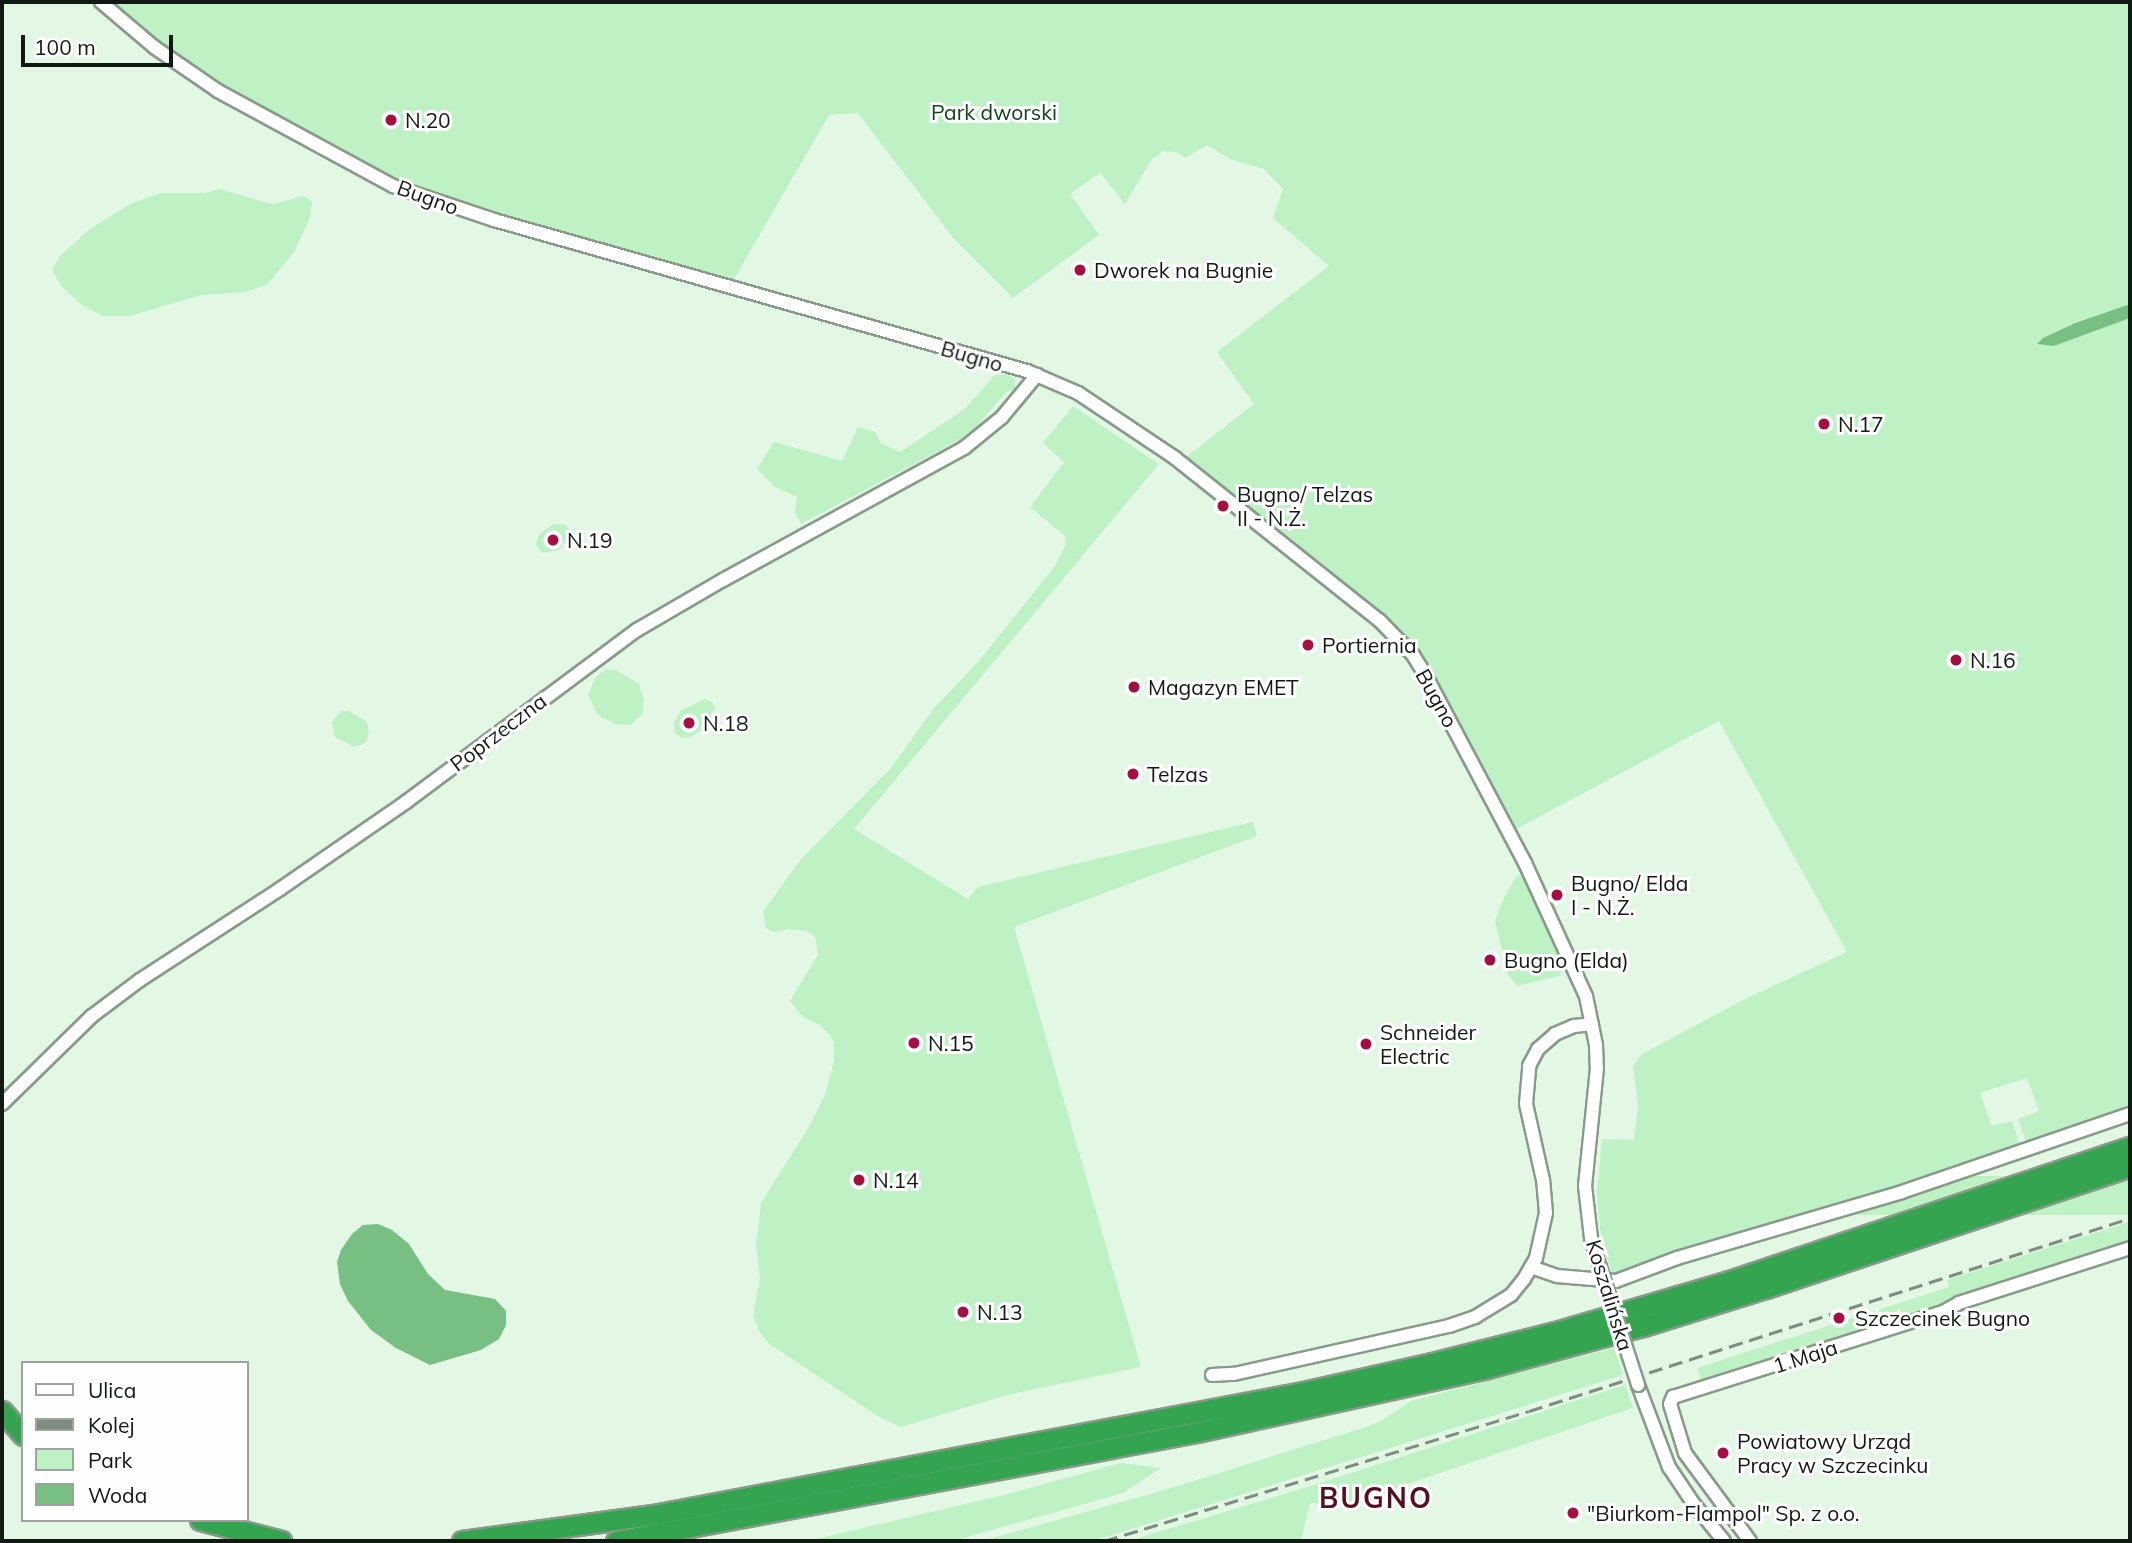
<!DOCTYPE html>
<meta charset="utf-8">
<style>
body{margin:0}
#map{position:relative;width:2132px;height:1543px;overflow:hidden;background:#e3f7e5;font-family:Mulish,sans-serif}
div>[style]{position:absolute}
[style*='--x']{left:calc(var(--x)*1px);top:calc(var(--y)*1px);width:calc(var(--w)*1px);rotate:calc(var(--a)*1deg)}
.green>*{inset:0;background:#bef1c4;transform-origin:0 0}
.water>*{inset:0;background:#77bf83}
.roads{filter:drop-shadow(2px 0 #889b8a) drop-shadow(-2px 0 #889b8a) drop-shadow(0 2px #889b8a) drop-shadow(0 -2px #889b8a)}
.minor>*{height:12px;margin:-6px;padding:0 6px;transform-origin:6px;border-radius:6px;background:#fff}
.highway>*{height:19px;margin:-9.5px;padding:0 9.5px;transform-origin:9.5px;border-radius:9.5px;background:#34a450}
.rail>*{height:2.5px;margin-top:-1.25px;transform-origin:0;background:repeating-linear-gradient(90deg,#7f8d80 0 14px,transparent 0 21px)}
.bridges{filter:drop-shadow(2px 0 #889b8a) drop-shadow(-2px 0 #889b8a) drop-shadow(0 2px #889b8a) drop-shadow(0 -2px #889b8a)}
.minor-bridge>*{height:12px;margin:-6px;padding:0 6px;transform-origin:6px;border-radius:6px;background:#fff}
.dots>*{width:19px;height:19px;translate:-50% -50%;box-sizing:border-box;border:4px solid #fefefe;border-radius:50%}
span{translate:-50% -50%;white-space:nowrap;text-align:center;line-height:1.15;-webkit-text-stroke:6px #fefefe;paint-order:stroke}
.park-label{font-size:21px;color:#10451e}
.poi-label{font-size:21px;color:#121912}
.left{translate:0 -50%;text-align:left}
.street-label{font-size:21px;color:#121912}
.district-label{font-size:28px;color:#540f21;font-weight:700;letter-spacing:2px}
.frame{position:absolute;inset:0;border:4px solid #121912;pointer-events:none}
.legend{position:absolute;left:21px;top:1361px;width:228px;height:161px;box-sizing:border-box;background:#fefefe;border:2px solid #a0a2a0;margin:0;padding:9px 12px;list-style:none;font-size:21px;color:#121912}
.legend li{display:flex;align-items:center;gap:14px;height:35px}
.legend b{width:35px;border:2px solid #a0a2a0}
.scale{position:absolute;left:21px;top:35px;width:152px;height:32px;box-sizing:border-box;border:4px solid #121912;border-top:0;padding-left:9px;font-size:21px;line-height:24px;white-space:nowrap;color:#121912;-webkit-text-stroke:5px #fefefe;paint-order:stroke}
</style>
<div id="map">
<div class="green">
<i style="clip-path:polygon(110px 2px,2130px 2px,2130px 304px,2075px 322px,2043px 338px,2038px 344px,2054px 346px,2130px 318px,2130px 1108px,2027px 1144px,2018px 1119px,2039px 1111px,2027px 1078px,1980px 1093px,1992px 1126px,2012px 1121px,2020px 1146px,1892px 1188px,1698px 1243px,1612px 1274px,1600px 1229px,1597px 1193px,1602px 1139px,1634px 1140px,1638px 1105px,1633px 1066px,1642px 1054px,1745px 999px,1847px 952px,1719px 721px,1516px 829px,1431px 673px,1403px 634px,1185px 458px,1254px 404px,1217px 352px,1329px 266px,1273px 218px,1283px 189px,1264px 169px,1230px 159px,1207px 145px,1185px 158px,1176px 152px,1164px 151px,1152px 159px,1125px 204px,1100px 173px,1070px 194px,1099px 235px,1013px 298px,954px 239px,858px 113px,829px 115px,733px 281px,437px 196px,396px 180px,221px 86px,157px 42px)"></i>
<i style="clip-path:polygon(219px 189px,272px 204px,305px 196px,312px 202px,310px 218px,294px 252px,267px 285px,246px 292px,201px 295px,130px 316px,103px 316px,82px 305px,62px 287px,52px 270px,60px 256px,90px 229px,132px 203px,161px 193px,205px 193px)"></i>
<i style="clip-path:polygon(1008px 374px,1015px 380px,1015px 389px,1005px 393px,978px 425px,957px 441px,801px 524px,795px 512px,797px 497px,775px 487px,757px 469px,774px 442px,842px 461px,858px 427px,875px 432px,881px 443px,900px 452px,965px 409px,995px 375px)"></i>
<i style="clip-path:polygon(1073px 406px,1159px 464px,854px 829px,968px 899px,978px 887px,1253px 822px,1257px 836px,1014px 927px,1141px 1367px,1007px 1395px,901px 1427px,879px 1417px,771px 1345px,760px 1333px,753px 1315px,760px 1278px,756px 1246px,761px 1203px,810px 1125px,825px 1095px,834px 1061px,834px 1043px,830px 1035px,820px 1025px,803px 1017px,790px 1001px,818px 955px,815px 937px,807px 931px,789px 929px,774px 932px,766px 928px,763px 911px,803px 857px,890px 769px,935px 707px,978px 662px,1055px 566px,1066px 544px,1065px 536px,1030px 507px,1064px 462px,1043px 443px)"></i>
<i style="clip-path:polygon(553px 524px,565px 525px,569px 529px,570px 536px,559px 550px,542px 553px,536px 545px,539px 535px)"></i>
<i style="clip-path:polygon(605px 670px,616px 670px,639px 684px,644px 699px,642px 714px,631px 725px,615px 724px,597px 714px,588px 695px,595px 678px)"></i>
<i style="clip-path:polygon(705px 699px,712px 702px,715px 708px,703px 729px,691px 737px,682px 738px,675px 733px,674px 724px,680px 711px)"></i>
<i style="clip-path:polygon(341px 711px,349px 711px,367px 722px,369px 732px,366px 743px,354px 747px,335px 737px,332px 722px)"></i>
<i style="clip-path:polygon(1521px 874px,1525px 875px,1567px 966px,1559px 976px,1517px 986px,1508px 974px,1495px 921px,1502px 902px,1515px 878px)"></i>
<i style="left:2130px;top:1176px;width:39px;height:523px;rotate:90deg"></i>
<i style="clip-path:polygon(2130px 1222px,2130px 1242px,1958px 1296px,1941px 1308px,1703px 1386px,1697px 1368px,1949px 1287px,1947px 1280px)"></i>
<i style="clip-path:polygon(1614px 1348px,1623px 1375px,1106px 1537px,1089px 1541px,982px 1541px,1168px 1489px,1363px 1428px,1381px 1421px,1411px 1401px)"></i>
<i style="clip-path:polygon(1625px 1385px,1633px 1408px,1351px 1503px,1310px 1503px,1301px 1541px,1128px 1541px,1314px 1485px)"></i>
<i style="clip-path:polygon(1121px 1463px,1161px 1468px,1123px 1493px,953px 1541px,808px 1541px,1008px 1494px)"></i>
</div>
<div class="water">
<i style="clip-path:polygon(2130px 304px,2130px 318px,2054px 346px,2037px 344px,2043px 338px,2075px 323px)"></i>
<i style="clip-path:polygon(378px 1224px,392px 1230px,409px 1244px,428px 1274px,445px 1290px,495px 1299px,506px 1311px,506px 1325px,499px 1339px,481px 1350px,430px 1365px,396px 1348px,371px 1330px,348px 1301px,340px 1284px,337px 1262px,341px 1250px,352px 1234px,363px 1225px)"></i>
</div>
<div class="roads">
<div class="minor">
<i style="--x:101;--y:2;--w:70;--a:40.3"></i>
<i style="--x:154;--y:47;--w:78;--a:34.5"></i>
<i style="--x:218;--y:91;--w:199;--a:28.5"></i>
<i style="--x:393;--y:186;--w:107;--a:18.6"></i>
<i style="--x:494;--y:220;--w:554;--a:15.82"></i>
<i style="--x:1027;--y:371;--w:56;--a:23.3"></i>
<i style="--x:1078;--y:393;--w:117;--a:33.8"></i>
<i style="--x:1175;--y:458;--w:260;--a:38.5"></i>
<i style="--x:1379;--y:620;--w:49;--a:45.8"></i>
<i style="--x:1413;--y:655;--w:25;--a:58"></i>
<i style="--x:1426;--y:676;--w:212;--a:62.1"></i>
<i style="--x:1525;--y:863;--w:146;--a:65.4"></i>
<i style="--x:1586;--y:996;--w:50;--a:78.5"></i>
<i style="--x:1596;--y:1045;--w:23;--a:88"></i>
<i style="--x:1597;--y:1068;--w:119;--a:95.8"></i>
<i style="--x:1585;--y:1186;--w:52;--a:83.4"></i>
<i style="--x:1591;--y:1238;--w:30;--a:73"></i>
<i style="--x:2;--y:1104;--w:126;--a:-44.4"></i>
<i style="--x:92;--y:1016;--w:60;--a:-36.9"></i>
<i style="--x:140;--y:980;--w:167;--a:-33"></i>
<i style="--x:280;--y:889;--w:153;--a:-34.6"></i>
<i style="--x:406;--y:802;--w:288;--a:-36.7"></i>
<i style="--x:637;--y:630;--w:99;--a:-30.2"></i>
<i style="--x:723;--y:580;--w:275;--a:-28.7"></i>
<i style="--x:964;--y:448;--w:49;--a:-39.2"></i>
<i style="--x:1002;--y:417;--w:55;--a:-50.2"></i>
<i style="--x:1531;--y:1267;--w:28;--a:19"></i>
<i style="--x:1557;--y:1276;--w:59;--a:4.8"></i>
<i style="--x:1616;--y:1281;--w:65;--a:-20.7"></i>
<i style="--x:1677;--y:1258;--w:234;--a:-16.3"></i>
<i style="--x:1902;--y:1192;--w:241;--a:-18.9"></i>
<i style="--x:1212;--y:1375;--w:22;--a:-3"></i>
<i style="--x:1234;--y:1374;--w:220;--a:-12.6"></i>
<i style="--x:1449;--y:1326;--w:28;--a:-19"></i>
<i style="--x:1475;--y:1317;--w:42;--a:-31.4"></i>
<i style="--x:1511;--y:1295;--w:21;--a:-51"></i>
<i style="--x:1524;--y:1279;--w:24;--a:-60"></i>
<i style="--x:1536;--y:1258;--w:46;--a:-77.5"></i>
<i style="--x:1546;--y:1213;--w:33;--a:-95"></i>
<i style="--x:1543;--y:1180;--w:78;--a:-102.6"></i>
<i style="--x:1526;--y:1104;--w:38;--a:-85"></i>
<i style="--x:1529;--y:1066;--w:19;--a:-62"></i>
<i style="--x:1538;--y:1049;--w:23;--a:-41"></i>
<i style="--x:1555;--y:1034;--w:21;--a:-23"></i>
<i style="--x:1574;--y:1026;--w:18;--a:-6"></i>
<i style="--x:1638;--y:1385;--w:88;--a:69.3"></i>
<i style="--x:1669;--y:1467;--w:43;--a:56.3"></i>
<i style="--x:1693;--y:1503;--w:49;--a:50.8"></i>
<i style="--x:1750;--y:1541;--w:109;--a:-126.5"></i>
<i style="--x:1685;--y:1453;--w:51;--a:-107"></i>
<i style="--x:1670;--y:1404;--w:8;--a:-67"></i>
<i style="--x:1673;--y:1397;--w:283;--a:-17.5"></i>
<i style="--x:1943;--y:1312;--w:18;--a:-29"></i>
<i style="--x:1959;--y:1303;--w:180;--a:-17.8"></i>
</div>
<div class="highway">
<i style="--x:2;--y:1411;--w:32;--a:49"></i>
<i style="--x:200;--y:1520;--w:84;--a:14.5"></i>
<i style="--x:462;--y:1541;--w:198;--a:-7.8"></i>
<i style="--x:658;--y:1514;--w:656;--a:-10.71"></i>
<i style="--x:1303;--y:1392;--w:132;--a:-12.7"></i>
<i style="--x:1432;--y:1363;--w:127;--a:-14.1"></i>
<i style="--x:1555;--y:1332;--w:181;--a:-16.3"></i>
<i style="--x:1729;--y:1281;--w:423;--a:-18.5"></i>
<i style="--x:616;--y:1541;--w:591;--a:-10.63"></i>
<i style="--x:1197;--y:1432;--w:297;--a:-12.4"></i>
<i style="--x:1487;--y:1368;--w:162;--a:-15.1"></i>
<i style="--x:1643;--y:1326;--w:129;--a:-17.2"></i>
<i style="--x:1766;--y:1288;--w:384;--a:-18.5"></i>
</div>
</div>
<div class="rail">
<i style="--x:1104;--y:1541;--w:444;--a:-17"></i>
<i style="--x:1529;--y:1411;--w:631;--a:-17.8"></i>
</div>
<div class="bridges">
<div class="minor-bridge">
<i style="--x:1600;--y:1267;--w:124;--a:72.1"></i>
</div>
</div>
<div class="dots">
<i style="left:391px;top:120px;background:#a60e40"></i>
<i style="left:1080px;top:270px;background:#a60e40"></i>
<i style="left:1824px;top:424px;background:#a60e40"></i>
<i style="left:1223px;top:506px;background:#a60e40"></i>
<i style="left:553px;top:540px;background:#a60e40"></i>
<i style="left:1308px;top:645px;background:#a60e40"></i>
<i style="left:1956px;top:660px;background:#a60e40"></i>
<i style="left:1134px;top:687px;background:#a60e40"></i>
<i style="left:689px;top:723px;background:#a60e40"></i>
<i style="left:1133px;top:774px;background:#a60e40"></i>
<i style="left:1557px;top:895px;background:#a60e40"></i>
<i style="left:1490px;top:960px;background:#a60e40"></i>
<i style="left:914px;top:1043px;background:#a60e40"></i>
<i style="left:1366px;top:1044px;background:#a60e40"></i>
<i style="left:859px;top:1180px;background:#a60e40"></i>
<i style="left:963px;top:1312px;background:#a60e40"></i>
<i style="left:1839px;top:1318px;background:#a60e40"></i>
<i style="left:1723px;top:1453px;background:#a60e40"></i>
<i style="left:1573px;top:1513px;background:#a60e40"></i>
</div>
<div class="park-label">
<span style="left:994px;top:112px">Park dworski</span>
</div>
<div class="poi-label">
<span class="left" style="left:405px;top:120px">N.20</span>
<span class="left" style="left:1094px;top:270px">Dworek na Bugnie</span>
<span class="left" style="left:1838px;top:424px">N.17</span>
<span class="left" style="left:1237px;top:506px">Bugno/ Telzas<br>II - N.Ż.</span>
<span class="left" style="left:567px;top:540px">N.19</span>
<span class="left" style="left:1322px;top:645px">Portiernia</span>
<span class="left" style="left:1970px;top:660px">N.16</span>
<span class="left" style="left:1148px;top:687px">Magazyn EMET</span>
<span class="left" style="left:703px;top:723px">N.18</span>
<span class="left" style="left:1147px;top:774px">Telzas</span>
<span class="left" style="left:1571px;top:895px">Bugno/ Elda<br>I - N.Ż.</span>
<span class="left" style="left:1504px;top:960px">Bugno (Elda)</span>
<span class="left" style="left:1380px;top:1044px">Schneider<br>Electric</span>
<span class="left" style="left:928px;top:1043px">N.15</span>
<span class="left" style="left:873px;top:1180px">N.14</span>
<span class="left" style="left:977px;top:1312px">N.13</span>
<span class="left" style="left:1855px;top:1318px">Szczecinek Bugno</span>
<span class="left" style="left:1737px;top:1453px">Powiatowy Urząd<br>Pracy w Szczecinku</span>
<span class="left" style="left:1587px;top:1513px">"Biurkom-Flampol" Sp. z o.o.</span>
</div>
<div class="street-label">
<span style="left:428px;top:197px;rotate:20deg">Bugno</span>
<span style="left:972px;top:356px;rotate:16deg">Bugno</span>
<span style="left:1437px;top:698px;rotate:61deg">Bugno</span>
<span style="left:498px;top:732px;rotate:-37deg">Poprzeczna</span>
<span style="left:1610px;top:1295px;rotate:73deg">Koszalińska</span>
<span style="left:1805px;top:1356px;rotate:-18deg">1 Maja</span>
</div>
<div class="district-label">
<span style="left:1376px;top:1498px">BUGNO</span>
</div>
<div class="frame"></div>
<ul class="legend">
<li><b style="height:9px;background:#fff"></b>Ulica</li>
<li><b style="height:9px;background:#7f8d80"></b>Kolej</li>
<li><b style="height:19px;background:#bef1c4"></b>Park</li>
<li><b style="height:19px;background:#77bf83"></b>Woda</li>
</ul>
<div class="scale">100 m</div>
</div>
